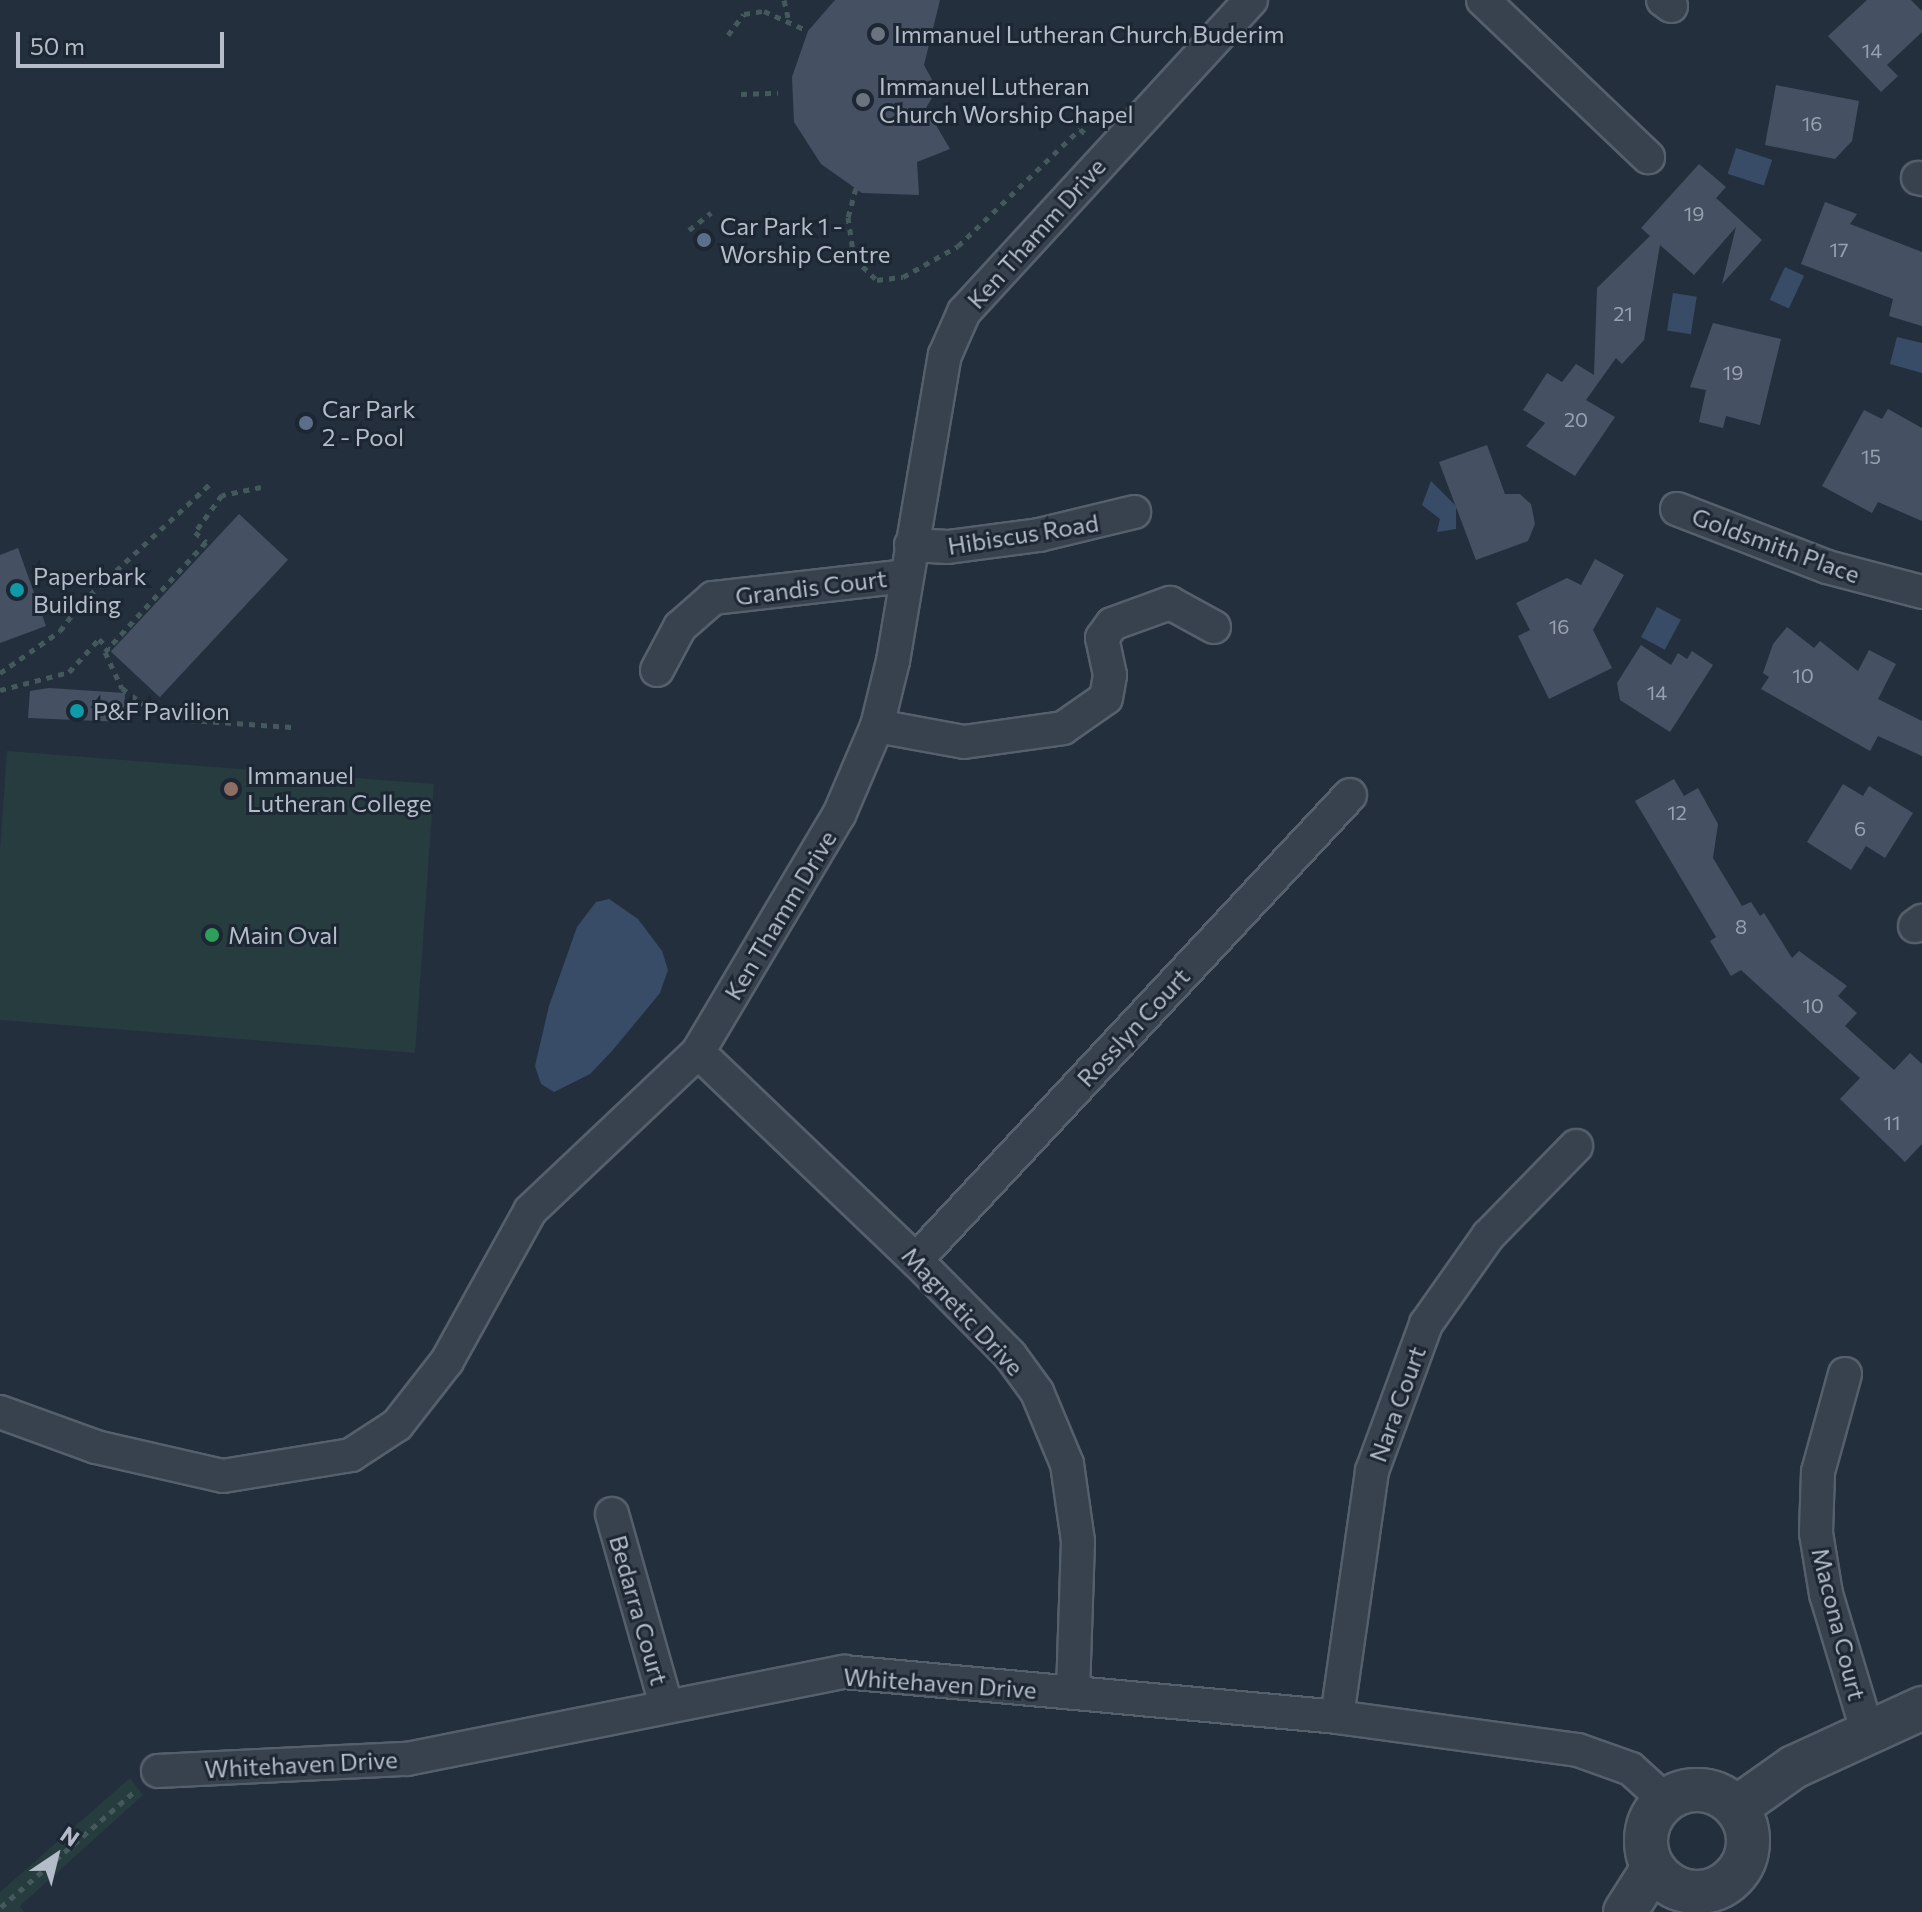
<!DOCTYPE html>
<style>
body{margin:0}
#map{position:relative;width:1922px;height:1912px;overflow:hidden;background:#242f3e;font-family:Commissioner,sans-serif}
div>[style]{position:absolute}
[style*='--x']{left:calc(var(--x)*1px);top:calc(var(--y)*1px);width:calc(var(--w)*1px);rotate:calc(var(--a)*1deg)}
.green>*{inset:0;background:#263c3f}
.water>*{inset:0;background:#394c67;transform-origin:0 0}
.building>*{inset:0;background:#455162;transform-origin:0 0}
.path>*{height:5px;margin-top:-2.5px;transform-origin:0;background:repeating-linear-gradient(90deg,#44595c 0 6px,transparent 0 12px)}
.roads{filter:drop-shadow(2px 0 #565f6c) drop-shadow(-2px 0 #565f6c) drop-shadow(0 2px #565f6c) drop-shadow(0 -2px #565f6c)}
.minor>*{height:32px;margin:-16px;padding:0 16px;transform-origin:16px;border-radius:16px;background:#38414e}
.tertiary>*{height:42px;margin:-21px;padding:0 21px;transform-origin:21px;border-radius:21px;background:#38414e}
.tertiary>.ring{margin:-21px;padding:0;box-sizing:content-box;background:none;border:42px solid #38414e;border-radius:50%}
.dots>*{width:22px;height:22px;translate:-50% -50%;box-sizing:border-box;border:4px solid #1d2633;border-radius:50%}
span{translate:-50% -50%;white-space:nowrap;text-align:center;line-height:1.15;-webkit-text-stroke:6px #1d2633;paint-order:stroke}
.number-label{font-size:20px;color:#98a1af}
.number-label span{-webkit-text-stroke-width:0}
.poi-label{font-size:24px;color:#b4bcc9}
.left{translate:0 -50%;text-align:left}
.street-label{font-size:24px;color:#b4bcc9}
.north{position:absolute;left:16px;top:1816px;width:80px;height:80px;-webkit-text-stroke:6px #1d2633;paint-order:stroke;rotate:35deg;font-size:22px;font-weight:700;line-height:32px;text-align:center;color:#b4bcc9}
.north::after{content:'';display:block;margin:auto;width:28px;height:36px;background:#b4bcc9;clip-path:polygon(50% 0,100% 100%,50% 72%,0 100%)}
.scale{position:absolute;left:16px;top:32px;width:208px;height:36px;box-sizing:border-box;border:4px solid #b4bcc9;border-top:0;padding-left:10px;font-size:24px;line-height:28px;white-space:nowrap;color:#b4bcc9;-webkit-text-stroke:6px #1d2633;paint-order:stroke}
</style>
<div id="map">
<div class="green">
<i style="clip-path:polygon(7px 751px,434px 784px,415px 1053px,0 1020px,0 851px)"></i>
<i style="clip-path:polygon(130px 1778px,143px 1795px,20px 1906px,24px 1912px,0 1912px,0 1892px)"></i>
</div>
<div class="water">
<i style="left:1736px;top:148px;width:38px;height:27px;rotate:18deg"></i>
<i style="left:1785px;top:267px;width:21px;height:36px;rotate:25deg"></i>
<i style="left:1673px;top:293px;width:24px;height:38px;rotate:9deg"></i>
<i style="clip-path:polygon(1897px 337px,1922px 343px,1922px 373px,1890px 364px)"></i>
<i style="clip-path:polygon(1431px 481px,1456px 506px,1456px 529px,1437px 532px,1440px 519px,1422px 505px)"></i>
<i style="left:1657px;top:607px;width:27px;height:34px;rotate:28deg"></i>
<i style="clip-path:polygon(609px 899px,638px 919px,662px 951px,668px 970px,660px 993px,612px 1051px,590px 1074px,554px 1092px,541px 1084px,535px 1066px,549px 1006px,577px 927px,596px 902px)"></i>
</div>
<div class="building">
<i style="clip-path:polygon(835px 0,940px 0,924px 65px,937px 89px,926px 108px,950px 149px,917px 162px,919px 195px,862px 193px,821px 164px,794px 122px,792px 77px,808px 31px)"></i>
<i style="clip-path:polygon(1867px 0,1911px 0,1922px 11px,1922px 32px,1887px 65px,1898px 76px,1881px 92px,1828px 36px)"></i>
<i style="clip-path:polygon(1776px 85px,1859px 101px,1852px 141px,1835px 159px,1765px 145px)"></i>
<i style="clip-path:polygon(1699px 164px,1726px 187px,1716px 198px,1762px 240px,1722px 284px,1736px 227px,1694px 275px,1660px 245px,1644px 340px,1622px 364px,1616px 358px,1586px 400px,1615px 417px,1575px 476px,1526px 446px,1545px 423px,1523px 410px,1547px 373px,1562px 382px,1576px 364px,1594px 375px,1597px 288px,1650px 236px,1641px 228px)"></i>
<i style="clip-path:polygon(1825px 202px,1857px 214px,1850px 224px,1922px 252px,1922px 326px,1889px 316px,1893px 299px,1801px 264px)"></i>
<i style="clip-path:polygon(1713px 323px,1781px 339px,1760px 425px,1726px 416px,1723px 428px,1699px 422px,1706px 390px,1690px 387px)"></i>
<i style="clip-path:polygon(1888px 409px,1922px 428px,1922px 521px,1878px 502px,1872px 513px,1822px 486px,1864px 410px,1882px 419px)"></i>
<i style="clip-path:polygon(1487px 445px,1505px 494px,1520px 494px,1531px 504px,1535px 524px,1528px 541px,1476px 560px,1439px 462px)"></i>
<i style="left:239px;top:514px;width:67px;height:188px;rotate:43deg"></i>
<i style="clip-path:polygon(18px 548px,46px 626px,0 643px,0 555px)"></i>
<i style="clip-path:polygon(1595px 559px,1624px 575px,1593px 630px,1612px 668px,1549px 699px,1518px 636px,1530px 630px,1516px 603px,1567px 578px,1581px 585px)"></i>
<i style="clip-path:polygon(1787px 627px,1814px 648px,1820px 641px,1858px 671px,1869px 650px,1896px 664px,1878px 699px,1922px 721px,1922px 756px,1878px 736px,1870px 751px,1761px 689px,1769px 677px,1763px 673px,1773px 644px)"></i>
<i style="clip-path:polygon(1641px 645px,1671px 665px,1678px 653px,1687px 659px,1692px 651px,1713px 665px,1670px 732px,1620px 700px,1617px 683px)"></i>
<i style="clip-path:polygon(49px 688px,125px 693px,124px 722px,28px 718px,30px 691px)"></i>
<i style="clip-path:polygon(1674px 779px,1684px 796px,1698px 788px,1718px 824px,1713px 858px,1742px 906px,1751px 902px,1760px 916px,1764px 913px,1792px 958px,1799px 951px,1847px 986px,1838px 996px,1857px 1013px,1845px 1026px,1894px 1070px,1910px 1053px,1922px 1064px,1922px 1144px,1905px 1162px,1840px 1099px,1860px 1078px,1741px 970px,1731px 976px,1710px 941px,1716px 937px,1635px 801px)"></i>
<i style="clip-path:polygon(1843px 784px,1863px 796px,1869px 786px,1913px 813px,1885px 858px,1866px 846px,1851px 870px,1807px 842px)"></i>
</div>
<div class="path">
<i style="--x:784;--y:0;--w:18;--a:77"></i>
<i style="--x:728;--y:35;--w:26;--a:-53"></i>
<i style="--x:744;--y:14;--w:20;--a:-9"></i>
<i style="--x:764;--y:11;--w:48;--a:24.4"></i>
<i style="--x:741;--y:94;--w:37;--a:-2"></i>
<i style="--x:856;--y:188;--w:30;--a:105"></i>
<i style="--x:848;--y:217;--w:41;--a:81.7"></i>
<i style="--x:854;--y:258;--w:32;--a:44"></i>
<i style="--x:877;--y:280;--w:26;--a:-7"></i>
<i style="--x:903;--y:277;--w:63;--a:-29.4"></i>
<i style="--x:958;--y:246;--w:169;--a:-43.8"></i>
<i style="--x:1080;--y:129;--w:12;--a:42"></i>
<i style="--x:689;--y:230;--w:28;--a:-38"></i>
<i style="--x:261;--y:487;--w:40;--a:168"></i>
<i style="--x:222;--y:495;--w:46;--a:126.1"></i>
<i style="--x:195;--y:532;--w:15;--a:42"></i>
<i style="--x:206;--y:542;--w:149;--a:132.6"></i>
<i style="--x:105;--y:652;--w:40;--a:65"></i>
<i style="--x:122;--y:688;--w:33;--a:38"></i>
<i style="--x:148;--y:708;--w:43;--a:16.3"></i>
<i style="--x:189;--y:720;--w:103;--a:3.9"></i>
<i style="--x:0;--y:673;--w:73;--a:-35"></i>
<i style="--x:60;--y:631;--w:35;--a:-53"></i>
<i style="--x:81;--y:603;--w:176;--a:-42.7"></i>
<i style="--x:0;--y:690;--w:71;--a:-14.6"></i>
<i style="--x:69;--y:672;--w:45;--a:-47.7"></i>
<i style="--x:99;--y:639;--w:14;--a:45"></i>
<i style="--x:1;--y:1907;--w:179;--a:-40.9"></i>
</div>
<div class="roads">
<div class="minor">
<i style="--x:1483;--y:0;--w:228;--a:43.6"></i>
<i style="--x:1663;--y:0;--w:10;--a:37"></i>
<i style="--x:1918;--y:178;--w:4;--a:14"></i>
<i style="--x:1677;--y:509;--w:161;--a:21.1"></i>
<i style="--x:1827;--y:567;--w:98;--a:14.7"></i>
<i style="--x:911;--y:545;--w:37;--a:3"></i>
<i style="--x:948;--y:547;--w:92;--a:-7.5"></i>
<i style="--x:1039;--y:535;--w:98;--a:-13.6"></i>
<i style="--x:657;--y:670;--w:49;--a:-61.9"></i>
<i style="--x:680;--y:627;--w:44;--a:-41.3"></i>
<i style="--x:713;--y:598;--w:193;--a:-6.5"></i>
<i style="--x:877;--y:726;--w:88;--a:10.4"></i>
<i style="--x:964;--y:742;--w:100;--a:-8"></i>
<i style="--x:1063;--y:728;--w:52;--a:-34.9"></i>
<i style="--x:1106;--y:698;--w:23;--a:-80"></i>
<i style="--x:1110;--y:675;--w:38;--a:-102"></i>
<i style="--x:1102;--y:638;--w:17;--a:-54"></i>
<i style="--x:1112;--y:624;--w:62;--a:-19.9"></i>
<i style="--x:1170;--y:603;--w:50;--a:28.6"></i>
<i style="--x:1915;--y:926;--w:9;--a:-36"></i>
<i style="--x:698;--y:1052;--w:301;--a:43.7"></i>
<i style="--x:916;--y:1260;--w:134;--a:45.3"></i>
<i style="--x:1010;--y:1355;--w:46;--a:53.9"></i>
<i style="--x:1037;--y:1392;--w:78;--a:67.4"></i>
<i style="--x:1067;--y:1464;--w:78;--a:81.9"></i>
<i style="--x:1078;--y:1541;--w:152;--a:91.9"></i>
<i style="--x:916;--y:1260;--w:636;--a:-46.97"></i>
<i style="--x:1845;--y:1374;--w:102;--a:105.4"></i>
<i style="--x:1818;--y:1472;--w:61;--a:91.9"></i>
<i style="--x:1816;--y:1533;--w:62;--a:80.7"></i>
<i style="--x:1826;--y:1594;--w:145;--a:73.2"></i>
<i style="--x:0;--y:1412;--w:102;--a:20"></i>
<i style="--x:96;--y:1447;--w:130;--a:12.9"></i>
<i style="--x:223;--y:1476;--w:130;--a:-9.3"></i>
<i style="--x:351;--y:1455;--w:55;--a:-33.1"></i>
<i style="--x:397;--y:1425;--w:81;--a:-52"></i>
<i style="--x:447;--y:1361;--w:171;--a:-61"></i>
<i style="--x:530;--y:1211;--w:231;--a:-43.4"></i>
<i style="--x:698;--y:1052;--w:276;--a:-59.3"></i>
<i style="--x:839;--y:815;--w:97;--a:-66.9"></i>
<i style="--x:877;--y:726;--w:67;--a:-76.2"></i>
<i style="--x:893;--y:661;--w:310;--a:-80.4"></i>
<i style="--x:945;--y:355;--w:47;--a:-66.2"></i>
<i style="--x:964;--y:312;--w:424;--a:-47.4"></i>
<i style="--x:612;--y:1514;--w:198;--a:74.2"></i>
<i style="--x:1337;--y:1717;--w:248;--a:-81.9"></i>
<i style="--x:1372;--y:1471;--w:157;--a:-69.8"></i>
<i style="--x:1426;--y:1324;--w:108;--a:-54.8"></i>
<i style="--x:1488;--y:1236;--w:126;--a:-45.6"></i>
<i style="--x:158;--y:1771;--w:249;--a:-2.8"></i>
<i style="--x:407;--y:1759;--w:446;--a:-11.3"></i>
<i style="--x:844;--y:1672;--w:495;--a:5.2"></i>
<i style="--x:1337;--y:1717;--w:243;--a:7.8"></i>
<i style="--x:1578;--y:1750;--w:56;--a:19.7"></i>
<i style="--x:1631;--y:1769;--w:46;--a:42.4"></i>
</div>
<div class="tertiary">
<i class="ring" style="left:1646px;top:1790px;width:60px;height:60px"></i>
<i style="--x:1736;--y:1808;--w:71;--a:-35.3"></i>
<i style="--x:1794;--y:1767;--w:141;--a:-24.7"></i>
<i style="--x:1625;--y:1912;--w:52;--a:-57.5"></i>
</div>
</div>
<div class="dots">
<i style="left:878px;top:34px;background:#6b7280"></i>
<i style="left:863px;top:100px;background:#6b7280"></i>
<i style="left:704px;top:240px;background:#5c6f8a"></i>
<i style="left:306px;top:423px;background:#5c6f8a"></i>
<i style="left:17px;top:590px;background:#0f9aa8"></i>
<i style="left:77px;top:711px;background:#0f9aa8"></i>
<i style="left:231px;top:789px;background:#8d6e63"></i>
<i style="left:212px;top:935px;background:#2e9e5b"></i>
</div>
<div class="number-label">
<span style="left:1872px;top:50px">14</span>
<span style="left:1812px;top:123px">16</span>
<span style="left:1694px;top:213px">19</span>
<span style="left:1839px;top:249px">17</span>
<span style="left:1623px;top:313px">21</span>
<span style="left:1733px;top:372px">19</span>
<span style="left:1576px;top:419px">20</span>
<span style="left:1871px;top:456px">15</span>
<span style="left:1559px;top:626px">16</span>
<span style="left:1803px;top:675px">10</span>
<span style="left:1657px;top:692px">14</span>
<span style="left:1677px;top:812px">12</span>
<span style="left:1860px;top:828px">6</span>
<span style="left:1741px;top:926px">8</span>
<span style="left:1813px;top:1005px">10</span>
<span style="left:1892px;top:1122px">11</span>
</div>
<div class="poi-label">
<span class="left" style="left:894px;top:34px">Immanuel Lutheran Church Buderim</span>
<span class="left" style="left:879px;top:100px">Immanuel Lutheran<br>Church Worship Chapel</span>
<span class="left" style="left:720px;top:240px">Car Park 1 -<br>Worship Centre</span>
<span class="left" style="left:322px;top:423px">Car Park<br>2 - Pool</span>
<span class="left" style="left:33px;top:590px">Paperbark<br>Building</span>
<span class="left" style="left:93px;top:711px">P&amp;F Pavilion</span>
<span class="left" style="left:247px;top:789px">Immanuel<br>Lutheran College</span>
<span class="left" style="left:228px;top:935px">Main Oval</span>
</div>
<div class="street-label">
<span style="left:1036px;top:233px;rotate:-48deg">Ken Thamm Drive</span>
<span style="left:1023px;top:534px;rotate:-9deg">Hibiscus Road</span>
<span style="left:1776px;top:545px;rotate:20deg">Goldsmith Place</span>
<span style="left:811px;top:587px;rotate:-7deg">Grandis Court</span>
<span style="left:780px;top:915px;rotate:-59deg">Ken Thamm Drive</span>
<span style="left:1133px;top:1027px;rotate:-47deg">Rosslyn Court</span>
<span style="left:963px;top:1311px;rotate:47deg">Magnetic Drive</span>
<span style="left:1397px;top:1404px;rotate:-70deg">Nara Court</span>
<span style="left:639px;top:1610px;rotate:74deg">Bedarra Court</span>
<span style="left:1839px;top:1624px;rotate:76deg">Macona Court</span>
<span style="left:940px;top:1683px;rotate:4deg">Whitehaven Drive</span>
<span style="left:301px;top:1764px;rotate:-3deg">Whitehaven Drive</span>
</div>
<div class="north">N</div>
<div class="scale">50 m</div>
</div>
